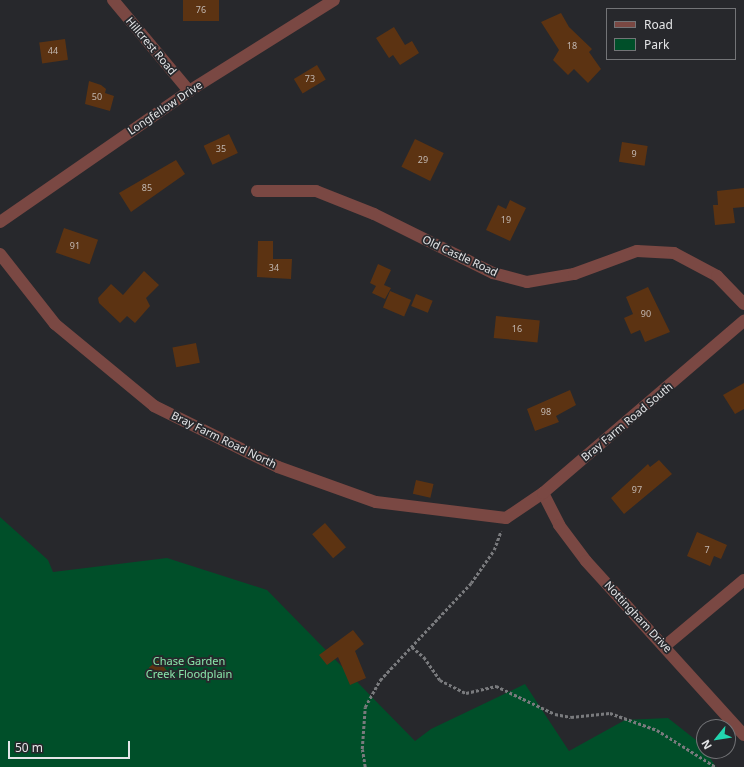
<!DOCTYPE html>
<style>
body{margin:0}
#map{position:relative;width:744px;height:767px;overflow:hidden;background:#27282c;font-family:"Noto Sans",sans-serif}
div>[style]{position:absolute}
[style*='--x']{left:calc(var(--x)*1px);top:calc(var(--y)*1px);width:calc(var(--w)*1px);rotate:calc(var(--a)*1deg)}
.green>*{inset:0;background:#004f29}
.building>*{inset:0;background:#5c3312;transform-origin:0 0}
.path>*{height:2.5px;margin-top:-1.25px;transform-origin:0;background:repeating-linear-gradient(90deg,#797a7d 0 3px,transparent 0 5px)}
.minor>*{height:12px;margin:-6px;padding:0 6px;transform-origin:6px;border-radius:6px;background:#7a4843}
.tertiary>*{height:12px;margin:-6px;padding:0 6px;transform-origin:6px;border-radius:6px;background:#7a4843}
span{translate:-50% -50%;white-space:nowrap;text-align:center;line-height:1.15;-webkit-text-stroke:3.5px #27282c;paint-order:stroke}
.number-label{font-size:9px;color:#c2b8b2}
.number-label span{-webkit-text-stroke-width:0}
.street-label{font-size:11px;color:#e4e5e7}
.park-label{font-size:11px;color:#89e6aa}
.legend{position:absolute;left:606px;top:8px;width:130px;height:52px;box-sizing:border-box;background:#27282c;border:1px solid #737477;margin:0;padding:5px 7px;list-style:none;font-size:12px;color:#e4e5e7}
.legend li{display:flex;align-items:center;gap:8px;height:20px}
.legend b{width:20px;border:1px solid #737477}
.north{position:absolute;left:696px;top:719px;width:40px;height:40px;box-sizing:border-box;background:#27282c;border:1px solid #737477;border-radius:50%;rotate:240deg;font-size:11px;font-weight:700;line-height:16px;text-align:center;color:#e4e5e7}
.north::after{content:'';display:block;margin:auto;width:14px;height:18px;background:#22d5af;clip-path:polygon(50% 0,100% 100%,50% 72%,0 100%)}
.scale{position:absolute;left:8px;top:741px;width:122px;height:18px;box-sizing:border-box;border:2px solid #e4e5e7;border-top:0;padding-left:5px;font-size:12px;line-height:14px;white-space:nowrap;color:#e4e5e7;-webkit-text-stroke:3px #27282c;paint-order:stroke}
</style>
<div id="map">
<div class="green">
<i style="clip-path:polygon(0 517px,48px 560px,53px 572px,167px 558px,267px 590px,415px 741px,431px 729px,525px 684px,569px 751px,625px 720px,668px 718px,701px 744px,716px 767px,0 767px)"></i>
</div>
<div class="building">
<i style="left:183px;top:0;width:36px;height:21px"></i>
<i style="clip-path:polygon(561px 13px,569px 27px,592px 49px,589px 52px,601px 69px,588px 83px,574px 69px,568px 75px,553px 60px,559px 50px,541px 22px)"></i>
<i style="clip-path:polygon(394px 27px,405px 45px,412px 41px,419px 53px,400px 65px,393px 55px,389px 58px,376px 38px)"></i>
<i style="left:65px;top:39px;width:21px;height:26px;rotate:82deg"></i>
<i style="left:317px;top:65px;width:17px;height:27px;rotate:59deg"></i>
<i style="clip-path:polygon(89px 81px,101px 85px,106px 89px,105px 93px,114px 96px,110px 111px,85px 104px)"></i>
<i style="left:229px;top:134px;width:21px;height:28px;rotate:65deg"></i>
<i style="left:415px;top:139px;width:32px;height:31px;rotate:26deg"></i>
<i style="left:622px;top:142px;width:26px;height:20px;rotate:9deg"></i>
<i style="clip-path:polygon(176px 160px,185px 174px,131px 212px,119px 193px)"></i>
<i style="clip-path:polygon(744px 188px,744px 207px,733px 208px,735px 223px,715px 225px,713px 205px,718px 205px,717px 191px)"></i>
<i style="clip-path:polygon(510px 200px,526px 208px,510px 241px,486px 230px,498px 205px,506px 209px)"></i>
<i style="left:64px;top:228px;width:36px;height:26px;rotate:19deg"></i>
<i style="clip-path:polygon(258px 241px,273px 241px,273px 259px,292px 259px,291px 279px,257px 277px)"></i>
<i style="clip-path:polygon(378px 264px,391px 270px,384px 285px,391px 288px,385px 299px,372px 293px,376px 286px,370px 283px)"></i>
<i style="clip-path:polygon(144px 271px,159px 285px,146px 298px,150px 306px,135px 323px,127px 316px,120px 323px,99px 303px,98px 298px,111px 284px,123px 295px)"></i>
<i style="clip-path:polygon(648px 287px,670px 332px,645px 342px,640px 330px,631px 334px,624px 318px,633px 314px,626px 297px)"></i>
<i style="left:390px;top:291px;width:23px;height:18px;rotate:23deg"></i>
<i style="left:416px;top:294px;width:18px;height:13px;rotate:22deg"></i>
<i style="left:496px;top:316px;width:44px;height:22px;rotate:6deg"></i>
<i style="left:196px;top:343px;width:20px;height:24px;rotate:79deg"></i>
<i style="clip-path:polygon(744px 383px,744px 409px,735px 414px,723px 395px)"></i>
<i style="clip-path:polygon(570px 390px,576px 405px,556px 416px,559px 422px,535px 431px,527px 409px)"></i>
<i style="clip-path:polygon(659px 460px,672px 474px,624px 514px,611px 498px,648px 464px,650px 467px)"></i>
<i style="left:416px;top:480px;width:18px;height:14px;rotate:13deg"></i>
<i style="left:325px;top:523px;width:32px;height:17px;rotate:49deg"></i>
<i style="clip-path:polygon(697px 532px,727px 545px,721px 559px,714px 556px,710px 566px,687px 556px)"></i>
<i style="clip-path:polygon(353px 630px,364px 644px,355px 651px,366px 678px,350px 685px,338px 657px,327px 665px,319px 655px)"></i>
<i style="left:158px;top:660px;width:16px;height:12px;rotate:50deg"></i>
</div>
<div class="path">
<i style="--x:412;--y:647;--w:16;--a:40"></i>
<i style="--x:424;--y:657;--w:28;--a:55"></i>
<i style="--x:440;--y:680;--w:29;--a:27"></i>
<i style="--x:466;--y:693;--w:31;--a:-13"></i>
<i style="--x:496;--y:686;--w:65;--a:25.4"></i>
<i style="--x:555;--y:714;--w:16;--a:11"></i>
<i style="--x:571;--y:717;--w:39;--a:-6"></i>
<i style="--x:610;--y:713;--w:50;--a:19.9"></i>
<i style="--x:657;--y:730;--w:70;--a:32.1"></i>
<i style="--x:365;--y:767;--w:18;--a:-99"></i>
<i style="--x:362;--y:749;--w:42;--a:-85.9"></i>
<i style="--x:365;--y:707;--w:31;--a:-61"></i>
<i style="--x:380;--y:680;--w:133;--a:-46.8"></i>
<i style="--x:471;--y:583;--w:40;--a:-55.1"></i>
<i style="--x:494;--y:550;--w:20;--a:-70"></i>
</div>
<div class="minor">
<i style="--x:113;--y:0;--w:119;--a:50.1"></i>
<i style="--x:257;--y:191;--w:59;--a:0"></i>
<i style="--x:316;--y:191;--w:62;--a:21.6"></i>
<i style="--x:374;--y:214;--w:133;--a:26.4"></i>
<i style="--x:493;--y:273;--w:35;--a:15"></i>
<i style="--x:527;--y:282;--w:48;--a:-9.7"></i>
<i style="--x:574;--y:274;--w:67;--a:-20.1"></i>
<i style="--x:637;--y:251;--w:37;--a:3"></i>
<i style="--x:674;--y:253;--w:49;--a:28.1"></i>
<i style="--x:717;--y:276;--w:39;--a:46"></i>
<i style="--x:0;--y:222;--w:230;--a:-34.7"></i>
<i style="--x:189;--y:91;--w:171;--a:-32.1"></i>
<i style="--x:0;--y:254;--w:89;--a:51.8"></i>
<i style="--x:543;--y:493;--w:36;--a:63"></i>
<i style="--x:559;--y:525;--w:45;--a:53.1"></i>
<i style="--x:586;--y:561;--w:235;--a:47.8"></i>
<i style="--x:665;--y:646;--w:103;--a:-39.9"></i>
</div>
<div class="tertiary">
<i style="--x:55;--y:324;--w:129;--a:39.6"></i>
<i style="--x:154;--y:406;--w:138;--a:26.2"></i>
<i style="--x:278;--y:467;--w:104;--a:19.7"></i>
<i style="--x:376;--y:502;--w:131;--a:7"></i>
<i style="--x:506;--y:518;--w:45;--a:-34"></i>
<i style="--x:543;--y:493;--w:265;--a:-40.6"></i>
</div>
<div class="number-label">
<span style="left:201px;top:10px">76</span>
<span style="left:572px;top:46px">18</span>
<span style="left:53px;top:51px">44</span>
<span style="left:310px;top:79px">73</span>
<span style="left:97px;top:97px">50</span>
<span style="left:221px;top:149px">35</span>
<span style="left:634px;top:154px">9</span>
<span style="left:423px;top:160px">29</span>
<span style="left:147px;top:188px">85</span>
<span style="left:506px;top:220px">19</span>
<span style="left:75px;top:246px">91</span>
<span style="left:274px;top:268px">34</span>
<span style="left:646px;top:314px">90</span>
<span style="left:517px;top:329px">16</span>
<span style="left:546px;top:412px">98</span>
<span style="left:637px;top:490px">97</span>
<span style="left:707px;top:550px">7</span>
</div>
<div class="street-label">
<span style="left:151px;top:46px;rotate:50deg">Hillcrest Road</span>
<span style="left:165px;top:108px;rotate:-34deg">Longfellow Drive</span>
<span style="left:460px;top:256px;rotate:25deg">Old Castle Road</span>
<span style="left:627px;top:422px;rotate:-40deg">Bray Farm Road South</span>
<span style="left:224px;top:440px;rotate:26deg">Bray Farm Road North</span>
<span style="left:638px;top:617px;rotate:47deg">Nottingham Drive</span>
</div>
<div class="park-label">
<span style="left:189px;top:668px">Chase Garden<br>Creek Floodplain</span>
</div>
<ul class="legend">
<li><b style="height:5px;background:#7a4843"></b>Road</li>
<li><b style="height:11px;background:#004f29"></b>Park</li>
</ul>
<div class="north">N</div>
<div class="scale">50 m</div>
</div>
